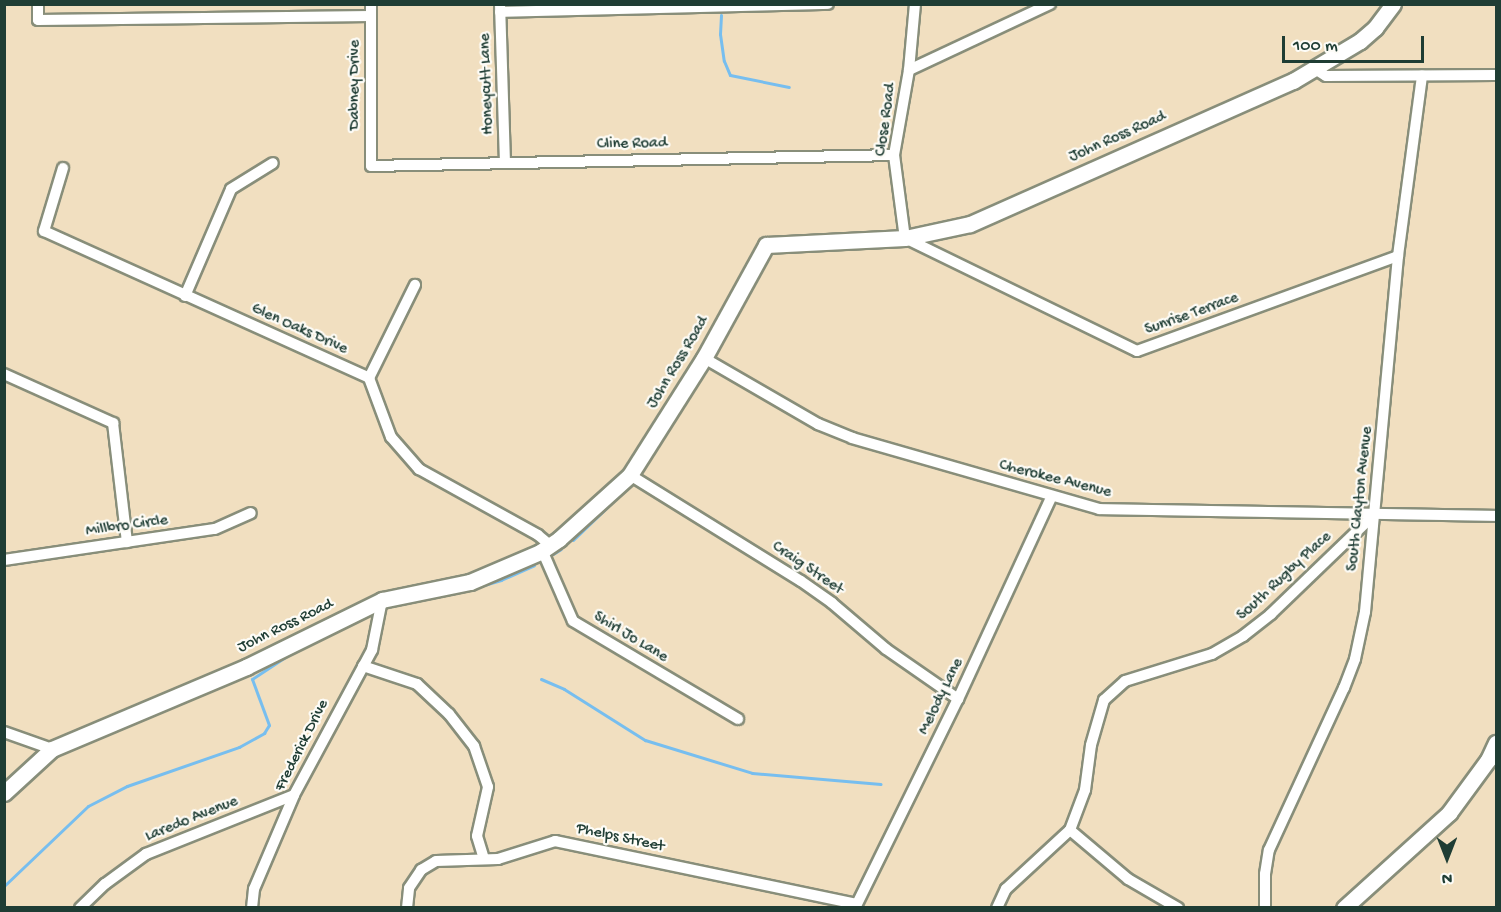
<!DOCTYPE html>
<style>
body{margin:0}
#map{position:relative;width:1501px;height:912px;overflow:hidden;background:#f1dfc0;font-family:"Gochi Hand",sans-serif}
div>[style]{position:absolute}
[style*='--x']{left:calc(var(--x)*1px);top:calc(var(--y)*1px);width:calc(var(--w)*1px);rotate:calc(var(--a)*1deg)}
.stream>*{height:3px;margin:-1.5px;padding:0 1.5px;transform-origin:1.5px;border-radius:1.5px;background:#77beef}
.roads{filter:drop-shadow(2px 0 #888e7a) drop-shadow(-2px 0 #888e7a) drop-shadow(0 2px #888e7a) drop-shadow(0 -2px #888e7a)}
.street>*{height:10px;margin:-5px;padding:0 5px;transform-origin:5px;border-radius:5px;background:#fff}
.secondary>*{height:15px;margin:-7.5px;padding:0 7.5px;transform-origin:7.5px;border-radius:7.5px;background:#fff}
span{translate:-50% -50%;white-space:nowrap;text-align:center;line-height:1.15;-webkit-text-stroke:4.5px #fdfcf7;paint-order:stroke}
.street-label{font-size:16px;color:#1f3d34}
.frame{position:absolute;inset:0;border:6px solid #1f3d34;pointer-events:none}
.north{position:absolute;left:1417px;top:828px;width:60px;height:60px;-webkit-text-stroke:4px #fdfcf7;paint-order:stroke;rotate:180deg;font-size:16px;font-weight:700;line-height:24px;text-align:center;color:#1f3d34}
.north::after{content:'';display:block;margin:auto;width:21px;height:27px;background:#1f3d34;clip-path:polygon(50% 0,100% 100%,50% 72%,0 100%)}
.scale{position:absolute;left:1282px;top:36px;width:142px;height:27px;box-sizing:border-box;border:3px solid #1f3d34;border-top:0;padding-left:8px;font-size:18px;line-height:21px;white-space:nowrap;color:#1f3d34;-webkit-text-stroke:4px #fdfcf7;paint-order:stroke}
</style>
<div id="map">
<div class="stream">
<i style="--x:721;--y:15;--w:19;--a:93"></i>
<i style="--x:720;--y:34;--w:27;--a:82"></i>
<i style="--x:724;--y:61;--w:15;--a:67"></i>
<i style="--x:730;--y:75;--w:60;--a:11.5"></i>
<i style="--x:573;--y:540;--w:75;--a:-43.9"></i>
<i style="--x:553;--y:554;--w:9;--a:-32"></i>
<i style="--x:477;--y:587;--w:25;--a:-16"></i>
<i style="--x:501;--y:580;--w:36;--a:-24"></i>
<i style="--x:416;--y:600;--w:20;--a:-9"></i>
<i style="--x:541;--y:679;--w:25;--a:23"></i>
<i style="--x:564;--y:689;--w:96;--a:32.2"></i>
<i style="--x:645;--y:740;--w:112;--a:17.1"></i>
<i style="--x:752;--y:773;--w:129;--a:4.9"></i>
<i style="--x:4;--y:886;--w:116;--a:-43.6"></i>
<i style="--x:88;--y:806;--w:44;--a:-27.1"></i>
<i style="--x:127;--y:786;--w:119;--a:-19.2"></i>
<i style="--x:239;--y:747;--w:29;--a:-29"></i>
<i style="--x:264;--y:733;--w:9;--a:-58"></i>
<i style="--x:269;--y:725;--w:49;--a:-110.3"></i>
<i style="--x:252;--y:679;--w:53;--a:-33.4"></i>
</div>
<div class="roads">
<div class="street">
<i style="--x:38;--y:4;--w:16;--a:90"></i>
<i style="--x:38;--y:20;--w:333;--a:-0.7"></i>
<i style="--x:371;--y:4;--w:162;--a:90"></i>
<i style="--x:371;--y:166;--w:523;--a:-1.2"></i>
<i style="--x:500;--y:4;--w:159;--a:88.2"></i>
<i style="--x:915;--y:4;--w:66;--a:95.2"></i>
<i style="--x:909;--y:70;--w:86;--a:100"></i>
<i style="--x:894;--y:155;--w:84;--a:82.5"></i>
<i style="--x:905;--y:238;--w:258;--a:26"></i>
<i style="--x:1137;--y:351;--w:278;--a:-20"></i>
<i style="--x:500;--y:12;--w:328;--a:-1.4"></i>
<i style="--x:1315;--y:69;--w:13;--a:32"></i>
<i style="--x:1326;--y:76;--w:170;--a:-0.3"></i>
<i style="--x:909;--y:70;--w:156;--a:-25.1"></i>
<i style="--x:63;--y:168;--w:66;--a:106.8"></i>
<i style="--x:44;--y:231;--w:357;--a:24.3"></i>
<i style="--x:369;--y:378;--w:63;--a:69.6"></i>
<i style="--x:391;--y:437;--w:43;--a:48.8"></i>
<i style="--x:419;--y:469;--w:136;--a:29"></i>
<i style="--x:538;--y:535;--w:16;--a:40"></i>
<i style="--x:185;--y:296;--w:116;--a:-66.7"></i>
<i style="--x:231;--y:189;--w:49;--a:-31.8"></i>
<i style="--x:704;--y:358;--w:132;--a:30.1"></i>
<i style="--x:818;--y:424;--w:37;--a:22"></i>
<i style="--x:852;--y:438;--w:257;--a:16"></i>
<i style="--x:1099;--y:509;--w:397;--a:1"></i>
<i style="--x:4;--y:374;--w:120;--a:24.2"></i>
<i style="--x:113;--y:423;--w:120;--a:83.3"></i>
<i style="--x:369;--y:378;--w:104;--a:-63.7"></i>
<i style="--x:630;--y:475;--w:201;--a:31.8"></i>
<i style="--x:801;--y:581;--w:38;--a:35"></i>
<i style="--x:832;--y:603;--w:71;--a:40.4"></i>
<i style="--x:886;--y:649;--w:88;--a:34.8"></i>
<i style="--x:542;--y:550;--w:77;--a:66.4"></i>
<i style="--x:573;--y:621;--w:192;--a:30.7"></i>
<i style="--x:4;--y:560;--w:213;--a:-8.4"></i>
<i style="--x:215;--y:529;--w:39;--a:-24"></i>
<i style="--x:363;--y:666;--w:57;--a:18.4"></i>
<i style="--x:417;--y:684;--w:44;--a:43.2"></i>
<i style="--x:449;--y:714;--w:41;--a:52"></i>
<i style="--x:474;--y:746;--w:43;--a:71.1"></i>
<i style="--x:488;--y:787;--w:50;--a:102.7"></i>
<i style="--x:477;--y:836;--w:24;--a:73"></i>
<i style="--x:4;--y:732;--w:51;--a:19.5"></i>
<i style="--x:1070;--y:830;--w:76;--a:40.2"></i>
<i style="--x:1128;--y:879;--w:58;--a:30.1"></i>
<i style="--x:80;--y:908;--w:35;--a:-44"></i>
<i style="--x:105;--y:884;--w:51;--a:-36.2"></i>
<i style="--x:146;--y:854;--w:159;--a:-21.7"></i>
<i style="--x:252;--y:908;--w:19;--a:-84"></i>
<i style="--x:254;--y:889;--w:102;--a:-66.9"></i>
<i style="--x:294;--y:795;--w:165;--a:-61.7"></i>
<i style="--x:372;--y:650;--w:51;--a:-78.7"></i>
<i style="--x:407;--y:908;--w:20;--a:-84"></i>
<i style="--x:409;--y:888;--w:22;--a:-56"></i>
<i style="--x:421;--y:870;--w:17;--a:-31"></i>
<i style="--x:436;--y:861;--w:62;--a:-1.8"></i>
<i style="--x:498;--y:859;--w:60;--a:-17.5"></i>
<i style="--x:555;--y:841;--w:308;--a:11.8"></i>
<i style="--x:855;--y:908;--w:233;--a:-63.8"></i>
<i style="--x:958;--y:699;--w:221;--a:-65.2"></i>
<i style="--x:997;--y:908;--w:21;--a:-65"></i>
<i style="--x:1006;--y:889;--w:87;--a:-42.7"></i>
<i style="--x:1070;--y:830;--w:43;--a:-69.4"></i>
<i style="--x:1085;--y:790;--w:45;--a:-82.4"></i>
<i style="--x:1091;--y:745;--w:47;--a:-73.9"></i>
<i style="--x:1104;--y:700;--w:28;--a:-42"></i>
<i style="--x:1125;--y:681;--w:91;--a:-17.2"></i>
<i style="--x:1212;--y:654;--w:36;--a:-30"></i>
<i style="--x:1243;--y:636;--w:36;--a:-38"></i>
<i style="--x:1271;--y:614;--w:144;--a:-43.9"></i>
<i style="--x:1265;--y:908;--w:34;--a:-90"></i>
<i style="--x:1265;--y:874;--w:24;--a:-81"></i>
<i style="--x:1269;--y:850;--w:179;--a:-65.2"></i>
<i style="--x:1344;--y:688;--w:31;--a:-69"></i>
<i style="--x:1355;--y:659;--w:48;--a:-78"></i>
<i style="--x:1365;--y:612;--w:358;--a:-84.7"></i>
<i style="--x:1398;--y:256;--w:182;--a:-82.4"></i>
</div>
<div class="secondary">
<i style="--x:4;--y:793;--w:65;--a:-42.5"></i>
<i style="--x:52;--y:749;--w:211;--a:-22.9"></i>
<i style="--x:246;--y:667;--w:152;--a:-26.2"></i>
<i style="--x:382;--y:600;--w:90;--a:-11.6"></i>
<i style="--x:470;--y:582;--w:76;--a:-23.2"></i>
<i style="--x:540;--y:552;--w:23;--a:-34"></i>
<i style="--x:559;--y:539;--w:96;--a:-42"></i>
<i style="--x:630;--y:475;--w:138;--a:-57.7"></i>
<i style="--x:704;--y:358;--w:129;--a:-61.2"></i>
<i style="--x:766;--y:245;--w:139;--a:-2.9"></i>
<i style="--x:905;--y:238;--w:66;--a:-12.2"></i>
<i style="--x:970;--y:224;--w:353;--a:-23.9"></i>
<i style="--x:1293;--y:81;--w:78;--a:-30.8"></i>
<i style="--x:1360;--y:41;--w:20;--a:-41"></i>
<i style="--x:1375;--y:28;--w:30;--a:-53"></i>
<i style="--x:1344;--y:908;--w:142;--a:-42.1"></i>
<i style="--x:1449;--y:813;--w:66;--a:-53.7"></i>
<i style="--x:1488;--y:760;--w:19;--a:-65"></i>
</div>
</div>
<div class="street-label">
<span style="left:488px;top:84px;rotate:-92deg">Honeycutt Lane</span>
<span style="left:356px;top:85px;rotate:-90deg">Dabney Drive</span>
<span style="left:887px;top:120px;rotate:-82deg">Close Road</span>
<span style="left:1118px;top:138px;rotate:-24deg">John Ross Road</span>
<span style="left:632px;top:145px;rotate:-1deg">Cline Road</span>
<span style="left:1192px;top:315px;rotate:-20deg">Sunrise Terrace</span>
<span style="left:299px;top:330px;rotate:24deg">Glen Oaks Drive</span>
<span style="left:679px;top:363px;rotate:-59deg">John Ross Road</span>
<span style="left:1055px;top:480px;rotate:14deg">Cherokee Avenue</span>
<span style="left:1361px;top:499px;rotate:-84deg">South Clayton Avenue</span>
<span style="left:127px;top:527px;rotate:-8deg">Millbro Circle</span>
<span style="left:807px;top:569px;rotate:34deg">Craig Street</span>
<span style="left:1285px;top:577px;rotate:-43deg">South Rugby Place</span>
<span style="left:286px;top:627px;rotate:-26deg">John Ross Road</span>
<span style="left:630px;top:638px;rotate:31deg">Shirl Jo Lane</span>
<span style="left:942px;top:697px;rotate:-64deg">Melody Lane</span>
<span style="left:303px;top:746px;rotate:-63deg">Frederick Drive</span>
<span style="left:192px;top:820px;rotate:-22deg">Laredo Avenue</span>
<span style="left:620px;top:839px;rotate:12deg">Phelps Street</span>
</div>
<div class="frame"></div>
<div class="north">N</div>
<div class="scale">100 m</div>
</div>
